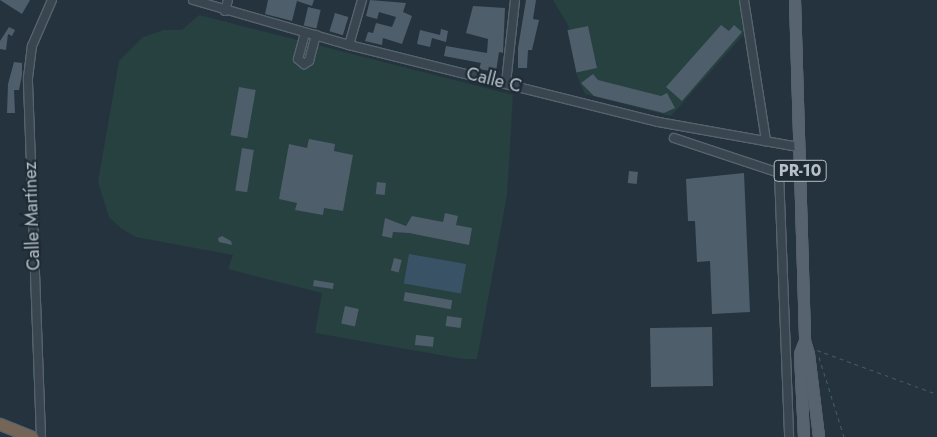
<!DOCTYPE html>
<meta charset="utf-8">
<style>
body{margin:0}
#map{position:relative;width:937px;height:437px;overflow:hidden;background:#25333f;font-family:Jost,sans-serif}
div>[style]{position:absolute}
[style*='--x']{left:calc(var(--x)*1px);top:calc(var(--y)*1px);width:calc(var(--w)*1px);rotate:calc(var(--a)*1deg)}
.green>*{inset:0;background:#274040}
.water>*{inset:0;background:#395266;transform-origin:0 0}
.building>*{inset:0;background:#4e5e6a;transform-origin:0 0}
.path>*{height:1px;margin-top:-0.5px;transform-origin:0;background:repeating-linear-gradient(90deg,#455c5c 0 4px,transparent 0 8px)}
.roads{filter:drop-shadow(1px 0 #57636c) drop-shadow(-1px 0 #57636c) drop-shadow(0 1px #57636c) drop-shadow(0 -1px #57636c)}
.minor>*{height:8px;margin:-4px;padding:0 4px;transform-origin:4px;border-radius:4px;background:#39454f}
.major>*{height:10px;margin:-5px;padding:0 5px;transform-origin:5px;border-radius:5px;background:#57646f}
.highway>*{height:11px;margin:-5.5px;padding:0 5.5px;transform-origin:5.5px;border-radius:5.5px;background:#756556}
span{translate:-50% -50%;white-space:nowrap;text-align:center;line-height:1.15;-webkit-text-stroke:4.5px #1e2a34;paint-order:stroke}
.shield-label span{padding:1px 4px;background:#1e2a34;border:1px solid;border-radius:4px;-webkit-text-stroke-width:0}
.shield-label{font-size:16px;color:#b6c0c9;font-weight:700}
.street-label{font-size:18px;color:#b6c0c9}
</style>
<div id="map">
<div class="green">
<i style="clip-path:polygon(553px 0,739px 0,744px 34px,671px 116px,585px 94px,577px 76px,568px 25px)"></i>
<i style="clip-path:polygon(199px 15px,513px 95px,507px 195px,477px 359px,463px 359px,315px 333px,322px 293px,228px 269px,233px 255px,136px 237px,122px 229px,109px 217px,98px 182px,119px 61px,143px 37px,164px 30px,182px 30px)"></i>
</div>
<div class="water">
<i style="left:409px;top:254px;width:58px;height:30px;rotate:10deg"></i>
</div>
<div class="building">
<i style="clip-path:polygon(0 0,30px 0,22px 14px)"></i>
<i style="clip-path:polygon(268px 0,314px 0,312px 6px,297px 1px,292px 21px,265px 14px)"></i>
<i style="clip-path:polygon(370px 0,406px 3px,403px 12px,412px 16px,402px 44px,383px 38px,382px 45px,365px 41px,368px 32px,373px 33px,376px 23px,392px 27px,396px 17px,379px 12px,377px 19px,366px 16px)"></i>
<i style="clip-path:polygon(526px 0,536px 0,533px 19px,539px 20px,532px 50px,528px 50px,527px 68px,518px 68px,518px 48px)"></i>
<i style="clip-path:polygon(473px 6px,505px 8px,503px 53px,499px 52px,496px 72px,479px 69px,481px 63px,444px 56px,446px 46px,487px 53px,488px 39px,466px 33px)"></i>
<i style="left:308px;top:7px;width:13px;height:19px;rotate:13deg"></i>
<i style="left:335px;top:13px;width:14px;height:19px;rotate:17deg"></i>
<i style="clip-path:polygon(721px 25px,729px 31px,734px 25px,742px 32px,682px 101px,666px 87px)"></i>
<i style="left:588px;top:26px;width:43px;height:21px;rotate:78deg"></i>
<i style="clip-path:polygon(9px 27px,15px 30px,12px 36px,8px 34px,6px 50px,0 49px,0 41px)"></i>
<i style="clip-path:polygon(441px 29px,448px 31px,446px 42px,432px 38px,430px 47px,417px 44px,420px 30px,440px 35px)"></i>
<i style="clip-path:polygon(14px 62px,22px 63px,22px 75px,19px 90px,14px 90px,15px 113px,7px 113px,8px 84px)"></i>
<i style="clip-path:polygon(593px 74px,598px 80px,661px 96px,667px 93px,675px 108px,664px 113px,594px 96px,581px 83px)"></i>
<i style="left:239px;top:87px;width:17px;height:49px;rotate:10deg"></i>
<i style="clip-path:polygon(309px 139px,335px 144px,334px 151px,353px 155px,343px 211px,324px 208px,323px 215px,295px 210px,297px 203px,279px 199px,289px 144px,307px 148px)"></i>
<i style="left:242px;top:148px;width:12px;height:43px;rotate:9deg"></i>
<i style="left:629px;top:171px;width:9px;height:12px;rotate:6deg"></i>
<i style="clip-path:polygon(744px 173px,750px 312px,712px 314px,710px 261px,697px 262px,695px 221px,688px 221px,686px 179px)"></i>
<i style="left:377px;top:182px;width:9px;height:12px;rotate:6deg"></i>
<i style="clip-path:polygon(445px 213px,458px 216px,456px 225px,472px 228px,469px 245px,409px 233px,393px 232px,392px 238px,382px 236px,385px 218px,406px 226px,412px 216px,443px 222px)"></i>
<i style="clip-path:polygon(222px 236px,231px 241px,232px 245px,219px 242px,218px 238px)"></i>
<i style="left:394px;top:258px;width:8px;height:13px;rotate:14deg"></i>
<i style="left:314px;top:280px;width:20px;height:6px;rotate:9deg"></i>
<i style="left:405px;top:292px;width:48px;height:9px;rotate:10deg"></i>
<i style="left:345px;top:306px;width:14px;height:18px;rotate:12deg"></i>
<i style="left:447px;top:316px;width:15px;height:10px;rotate:8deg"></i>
<i style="left:712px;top:327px;width:59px;height:62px;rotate:89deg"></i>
<i style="left:416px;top:335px;width:18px;height:10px;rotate:6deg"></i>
</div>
<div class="path">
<i style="--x:817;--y:350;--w:128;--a:20.1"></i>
<i style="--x:819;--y:357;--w:84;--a:72.6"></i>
</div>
<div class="roads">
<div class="minor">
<i style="--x:193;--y:0;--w:162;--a:16.1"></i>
<i style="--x:349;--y:45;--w:318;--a:14"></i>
<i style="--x:658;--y:122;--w:143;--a:10.1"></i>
<i style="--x:744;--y:0;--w:143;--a:81.1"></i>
<i style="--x:225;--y:11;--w:11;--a:-75"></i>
<i style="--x:305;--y:33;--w:27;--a:105"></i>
<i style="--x:298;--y:59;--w:8;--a:40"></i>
<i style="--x:304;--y:64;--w:6;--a:-31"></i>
<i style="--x:309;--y:61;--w:27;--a:-75"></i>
<i style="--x:349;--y:45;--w:47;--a:-73.9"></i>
<i style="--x:506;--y:83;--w:83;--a:-83.8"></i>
<i style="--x:674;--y:138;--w:111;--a:18.4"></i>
<i style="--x:779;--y:173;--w:264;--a:87.8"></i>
<i style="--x:41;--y:437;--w:359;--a:-92.1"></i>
<i style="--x:28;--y:78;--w:32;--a:-83"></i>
<i style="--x:32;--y:46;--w:50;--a:-66.5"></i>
</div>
<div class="major">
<i style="--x:795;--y:0;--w:341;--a:88.3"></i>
<i style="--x:805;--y:341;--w:14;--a:73"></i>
<i style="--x:809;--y:354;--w:84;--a:83.1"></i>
<i style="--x:804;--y:437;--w:83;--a:-92.8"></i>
<i style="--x:800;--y:354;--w:14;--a:-69"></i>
</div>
<div class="highway">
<i style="--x:0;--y:424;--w:35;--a:22"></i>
</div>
</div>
<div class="shield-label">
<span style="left:800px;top:171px">PR-10</span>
</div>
<div class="street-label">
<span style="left:494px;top:80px;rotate:14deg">Calle C</span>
<span style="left:32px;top:216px;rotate:-92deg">Calle Martínez</span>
</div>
</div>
